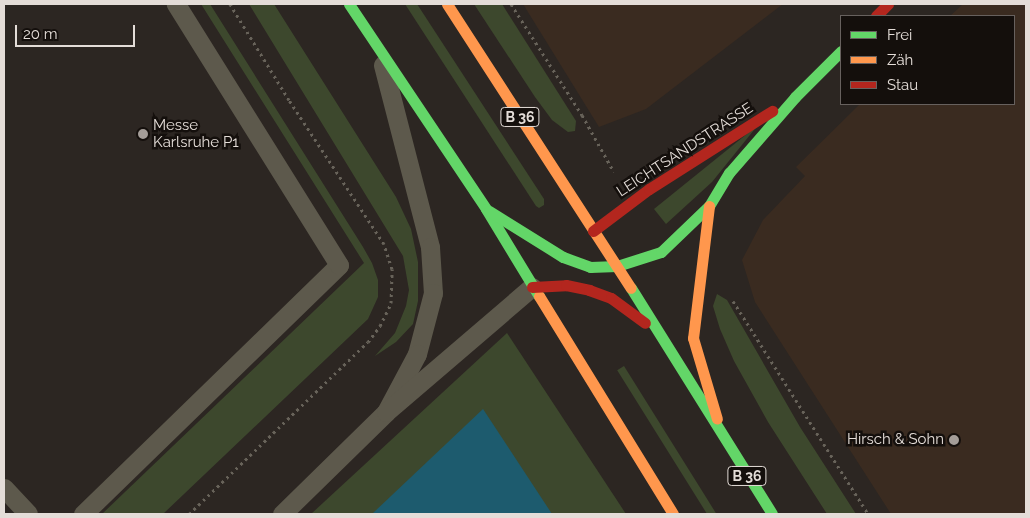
<!DOCTYPE html>
<meta charset="utf-8">
<style>
body{margin:0}
#map{position:relative;width:1030px;height:518px;overflow:hidden;background:#2c2622;font-family:Raleway,sans-serif}
div>[style]{position:absolute}
[style*='--x']{left:calc(var(--x)*1px);top:calc(var(--y)*1px);width:calc(var(--w)*1px);rotate:calc(var(--a)*1deg)}
.built>*{inset:0;background:#3a2b20}
.green>*{inset:0;background:#3d482d;transform-origin:0 0}
.water>*{inset:0;background:#1d5b6e}
.path>*{height:3px;margin-top:-1.5px;transform-origin:0;background:repeating-linear-gradient(90deg,#68635a 0 2.5px,transparent 0 6.5px)}
.lane>*{height:19px;margin:-9.5px;padding:0 9.5px;transform-origin:9.5px;border-radius:9.5px;background:#5d594c}
.fast>*{height:11px;margin:-5.5px;padding:0 5.5px;transform-origin:5.5px;border-radius:5.5px;background:#63d668}
.slow>*{height:11px;margin:-5.5px;padding:0 5.5px;transform-origin:5.5px;border-radius:5.5px;background:#ff974d}
.jam>*{height:11px;margin:-5.5px;padding:0 5.5px;transform-origin:5.5px;border-radius:5.5px;background:#b3261e}
.dots>*{width:14px;height:14px;translate:-50% -50%;box-sizing:border-box;border:2px solid #140f0c;border-radius:50%}
span{translate:-50% -50%;white-space:nowrap;text-align:center;line-height:1.15;-webkit-text-stroke:5px #140f0c;paint-order:stroke}
.shield-label span{padding:1px 4px;background:#140f0c;border:1px solid;border-radius:4px;-webkit-text-stroke-width:0}
.shield-label{font-size:14px;color:#e4ddd8;font-weight:700}
.poi-label{font-size:15px;color:#e4ddd8}
.left{translate:0 -50%;text-align:left}
.right{translate:-100% -50%;text-align:right}
.street-label{font-size:15px;color:#e4ddd8}
.frame{position:absolute;inset:0;border:5px solid #e4ddd8;pointer-events:none}
.legend{position:absolute;left:840px;top:15px;width:175px;height:90px;box-sizing:border-box;background:#140f0c;border:1px solid #67615e;margin:0;padding:6px 9px;list-style:none;font-size:15px;color:#e4ddd8}
.legend li{display:flex;align-items:center;gap:10px;height:25px}
.legend b{width:25px;border:1px solid #67615e}
.scale{position:absolute;left:15px;top:25px;width:120px;height:22px;box-sizing:border-box;border:2px solid #e4ddd8;border-top:0;padding-left:6px;font-size:15px;line-height:18px;white-space:nowrap;color:#e4ddd8;-webkit-text-stroke:4px #140f0c;paint-order:stroke}
</style>
<div id="map">
<div class="built">
<i style="clip-path:polygon(523px 4px,783px 4px,646px 109px,599px 127px)"></i>
<i style="clip-path:polygon(963px 4px,1026px 4px,1026px 514px,891px 514px,755px 302px,742px 260px,763px 220px,805px 176px,796px 167px,860px 104px,1014px 104px,1014px 16px,950px 16px)"></i>
</div>
<div class="green">
<i style="clip-path:polygon(201px 4px,210px 4px,363px 247px,372px 263px,378px 280px,378px 297px,368px 319px,163px 514px,102px 514px,364px 263px)"></i>
<i style="clip-path:polygon(249px 4px,274px 4px,396px 197px,411px 229px,418px 262px,418px 301px,413px 324px,396px 342px,375px 356px,395px 333px,406px 306px,409px 290px,403px 256px)"></i>
<i style="clip-path:polygon(405px 4px,417px 4px,544px 199px,544px 205px,539px 208px,536px 206px)"></i>
<i style="clip-path:polygon(474px 4px,502px 4px,576px 121px,575px 131px,568px 132px,552px 120px,535px 97px)"></i>
<i style="clip-path:polygon(758px 125px,712px 182px,666px 224px,654px 209px)"></i>
<i style="clip-path:polygon(717px 294px,727px 300px,800px 427px,856px 514px,827px 514px,768px 422px,734px 361px,720px 329px,713px 306px)"></i>
<i style="clip-path:polygon(507px 333px,626px 514px,311px 514px)"></i>
<i style="left:624px;top:366px;width:175px;height:8px;rotate:58deg"></i>
</div>
<div class="water">
<i style="clip-path:polygon(483px 409px,552px 514px,372px 514px)"></i>
</div>
<div class="path">
<i style="--x:511;--y:4;--w:132;--a:57.4"></i>
<i style="--x:582;--y:115;--w:65;--a:60.7"></i>
<i style="--x:733;--y:301;--w:252;--a:57.6"></i>
<i style="--x:189;--y:514;--w:248;--a:-43.9"></i>
<i style="--x:368;--y:342;--w:20;--a:-53"></i>
<i style="--x:380;--y:326;--w:25;--a:-64"></i>
<i style="--x:391;--y:303;--w:34;--a:-88"></i>
<i style="--x:392;--y:269;--w:26;--a:-108"></i>
<i style="--x:384;--y:244;--w:173;--a:-123.4"></i>
<i style="--x:289;--y:100;--w:113;--a:-121.6"></i>
</div>
<div class="lane">
<i style="--x:383;--y:65;--w:188;--a:75.5"></i>
<i style="--x:430;--y:247;--w:46;--a:86.3"></i>
<i style="--x:433;--y:293;--w:63;--a:104.7"></i>
<i style="--x:417;--y:354;--w:66;--a:118.1"></i>
<i style="--x:4;--y:488;--w:35;--a:47"></i>
<i style="--x:83;--y:514;--w:357;--a:-44.2"></i>
<i style="--x:339;--y:265;--w:308;--a:-122"></i>
<i style="--x:282;--y:514;--w:146;--a:-44.4"></i>
<i style="--x:386;--y:412;--w:192;--a:-40.6"></i>
</div>
<div class="fast">
<i style="--x:349;--y:4;--w:247;--a:56.2"></i>
<i style="--x:486;--y:209;--w:102;--a:58.7"></i>
<i style="--x:489;--y:211;--w:87;--a:31.9"></i>
<i style="--x:563;--y:257;--w:29;--a:20"></i>
<i style="--x:590;--y:267;--w:27;--a:-2"></i>
<i style="--x:617;--y:266;--w:46;--a:-17.7"></i>
<i style="--x:661;--y:252;--w:66;--a:-43.8"></i>
<i style="--x:709;--y:206;--w:39;--a:-59"></i>
<i style="--x:729;--y:173;--w:101;--a:-49"></i>
<i style="--x:795;--y:97;--w:65;--a:-45"></i>
<i style="--x:631;--y:288;--w:266;--a:58"></i>
</div>
<div class="slow">
<i style="--x:447;--y:4;--w:338;--a:57.1"></i>
<i style="--x:709;--y:206;--w:133;--a:96.9"></i>
<i style="--x:693;--y:338;--w:84;--a:73.5"></i>
<i style="--x:539;--y:296;--w:256;--a:58.4"></i>
</div>
<div class="jam">
<i style="--x:876;--y:16;--w:17;--a:-45"></i>
<i style="--x:593;--y:231;--w:70;--a:-36.9"></i>
<i style="--x:649;--y:189;--w:146;--a:-32.4"></i>
<i style="--x:532;--y:287;--w:34;--a:-3"></i>
<i style="--x:566;--y:285;--w:24;--a:12"></i>
<i style="--x:589;--y:290;--w:23;--a:20"></i>
<i style="--x:611;--y:298;--w:42;--a:36.3"></i>
</div>
<div class="dots">
<i style="left:143px;top:134px;background:#a49d98"></i>
<i style="left:954px;top:440px;background:#a49d98"></i>
</div>
<div class="shield-label">
<span style="left:520px;top:117px">B 36</span>
<span style="left:747px;top:476px">B 36</span>
</div>
<div class="poi-label">
<span class="left" style="left:153px;top:134px">Messe<br>Karlsruhe P1</span>
<span class="right" style="left:944px;top:440px">Hirsch &amp; Sohn</span>
</div>
<div class="street-label">
<span style="left:685px;top:150px;rotate:-33deg">LEICHTSANDSTRASSE</span>
</div>
<div class="frame"></div>
<ul class="legend">
<li><b style="height:6px;background:#63d668"></b>Frei</li>
<li><b style="height:6px;background:#ff974d"></b>Zäh</li>
<li><b style="height:6px;background:#b3261e"></b>Stau</li>
</ul>
<div class="scale">20 m</div>
</div>
